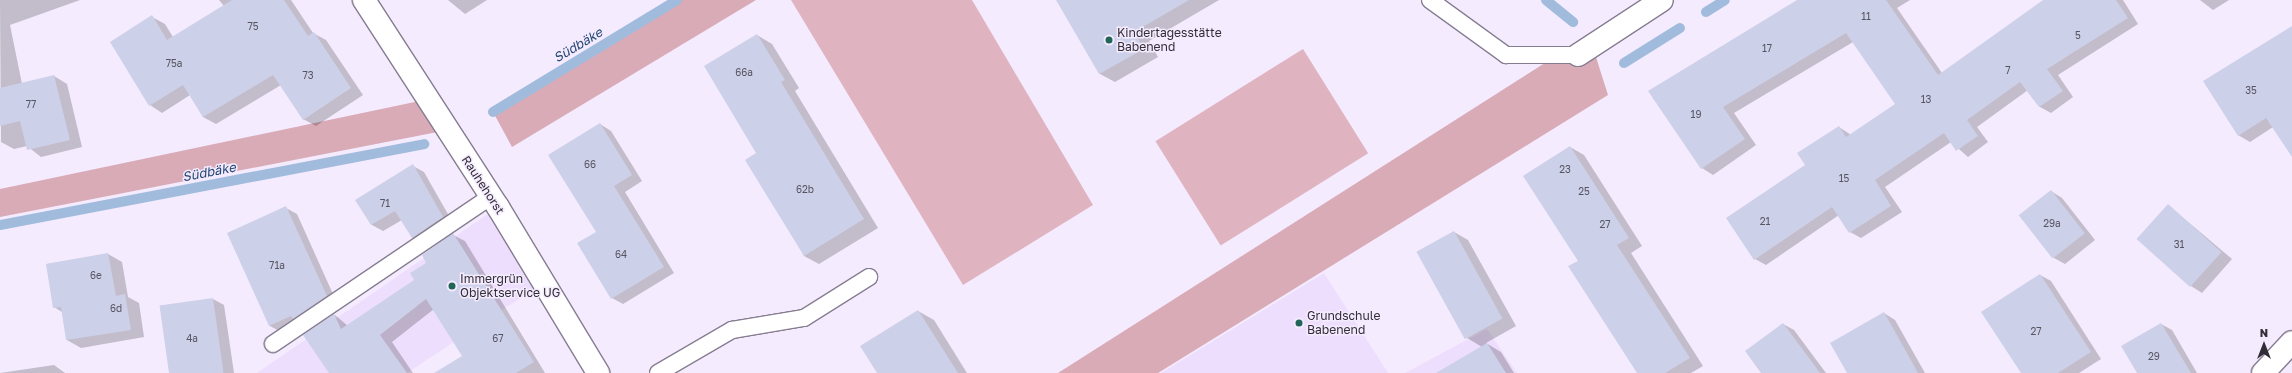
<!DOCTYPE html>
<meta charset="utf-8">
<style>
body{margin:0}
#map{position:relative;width:2292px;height:373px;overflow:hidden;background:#f4ebfe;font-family:"Golos Text",sans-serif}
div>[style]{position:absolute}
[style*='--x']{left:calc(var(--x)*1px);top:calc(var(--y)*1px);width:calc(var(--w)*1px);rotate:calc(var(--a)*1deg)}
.built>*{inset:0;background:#eddefd}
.green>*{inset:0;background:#dfb4c0;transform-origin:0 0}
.forest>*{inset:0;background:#d9abb7}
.shadow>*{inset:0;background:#0003}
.stream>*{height:10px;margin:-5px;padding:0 5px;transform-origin:5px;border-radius:5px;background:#a1bbdd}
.building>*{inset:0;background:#cdd0e9;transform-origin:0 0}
.roads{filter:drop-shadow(1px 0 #867c91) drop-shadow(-1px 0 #867c91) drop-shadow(0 1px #867c91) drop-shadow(0 -1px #867c91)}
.lane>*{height:16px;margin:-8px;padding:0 8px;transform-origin:8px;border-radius:8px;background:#fff}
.street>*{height:22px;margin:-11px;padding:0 11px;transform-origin:11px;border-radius:11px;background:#fff}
.dots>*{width:11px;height:11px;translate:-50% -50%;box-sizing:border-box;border:2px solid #f4ebfe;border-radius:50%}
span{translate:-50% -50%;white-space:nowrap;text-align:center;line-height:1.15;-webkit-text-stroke:3px #f4ebfe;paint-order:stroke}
.number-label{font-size:10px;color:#585562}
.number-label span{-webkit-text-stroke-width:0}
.poi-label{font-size:12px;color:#312c35}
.left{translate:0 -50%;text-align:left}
.street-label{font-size:12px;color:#312c35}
.water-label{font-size:13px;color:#244774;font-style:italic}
.north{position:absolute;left:2244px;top:325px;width:40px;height:40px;-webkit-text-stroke:3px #f4ebfe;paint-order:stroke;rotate:0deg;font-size:11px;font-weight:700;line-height:16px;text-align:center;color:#312c35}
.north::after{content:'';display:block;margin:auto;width:14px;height:18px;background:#312c35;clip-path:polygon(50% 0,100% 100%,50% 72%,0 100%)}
</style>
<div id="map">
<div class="built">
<i style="clip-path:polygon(498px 207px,543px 283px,407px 373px,257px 373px)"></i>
<i style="clip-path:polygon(1324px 273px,1388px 373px,1161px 373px)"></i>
<i style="clip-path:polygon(1487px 329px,1517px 373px,1405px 373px)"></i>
</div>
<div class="green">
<i style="clip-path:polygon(791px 0,972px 0,1093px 205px,963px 285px)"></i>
<i style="left:1303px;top:49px;width:123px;height:174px;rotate:58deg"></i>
</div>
<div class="forest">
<i style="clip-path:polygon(677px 0,756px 0,512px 147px,493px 112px)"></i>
<i style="clip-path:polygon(1589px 35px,1608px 95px,1158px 373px,1058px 373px)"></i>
<i style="clip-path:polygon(429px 99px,448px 130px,0 217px,0 189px)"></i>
</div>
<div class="shadow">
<i style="clip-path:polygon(0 0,80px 0,10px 25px,22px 84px,54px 76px,67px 84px,82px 147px,41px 157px,27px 146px,14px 149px,1px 142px)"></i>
<i style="clip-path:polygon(219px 0,291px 0,313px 33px,326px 40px,363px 95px,316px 126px,303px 119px,281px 85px,216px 124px,203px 117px,190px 95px,162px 113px,150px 105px,152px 17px,165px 24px,173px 37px,224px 6px)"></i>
<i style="clip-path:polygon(448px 0,487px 0,465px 14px)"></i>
<i style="clip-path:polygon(1057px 0,1219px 0,1149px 41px,1158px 57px,1115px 82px,1100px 74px)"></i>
<i style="clip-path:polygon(1800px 0,1910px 0,1897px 8px,1942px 73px,2049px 0,2123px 0,2138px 24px,2058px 75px,2073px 97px,2051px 113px,2040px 107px,2028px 90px,1977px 127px,1988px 142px,1968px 157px,1951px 142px,1885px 187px,1902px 212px,1861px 238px,1850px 232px,1839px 215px,1766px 265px,1755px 259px,1807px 165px,1839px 127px,1851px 135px,1896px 104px,1853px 42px,1734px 113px,1756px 145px,1713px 175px,1702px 168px,1649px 91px)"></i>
<i style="clip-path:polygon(2200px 0,2229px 0,2213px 10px)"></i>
<i style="clip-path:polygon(757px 35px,772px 44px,799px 88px,795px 91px,878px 228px,819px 264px,804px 256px,758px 153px)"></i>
<i style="clip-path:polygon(2292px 37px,2292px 155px,2273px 127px,2250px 142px,2238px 135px)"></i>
<i style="clip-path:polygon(600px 124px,611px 131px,642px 181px,625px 192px,674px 273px,623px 304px,612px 298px)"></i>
<i style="clip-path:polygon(1570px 147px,1584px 155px,1642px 246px,1631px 253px,1703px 366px,1691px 373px,1638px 373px,1579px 261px)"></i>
<i style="clip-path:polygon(413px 166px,424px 172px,453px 223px,424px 244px,413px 238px,402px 220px,383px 231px,372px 225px,357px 200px)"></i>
<i style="clip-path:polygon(2051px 191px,2062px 198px,2095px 240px,2065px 264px,2054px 258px)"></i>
<i style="clip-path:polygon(2168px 205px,2232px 259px,2202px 293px,2191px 286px)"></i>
<i style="clip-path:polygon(286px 208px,297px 214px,337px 303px,281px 332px,270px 326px,228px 233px)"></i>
<i style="clip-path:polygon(1454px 232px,1468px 240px,1516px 326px,1486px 343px,1501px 352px,1514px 373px,1438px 373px,1482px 347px,1467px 338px)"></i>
<i style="clip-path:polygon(453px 235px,465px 241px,545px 373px,436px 373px,463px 356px,434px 309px,392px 342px,413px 373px,330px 373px,305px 335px,335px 315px,348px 326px,416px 281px)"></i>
<i style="clip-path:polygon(108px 254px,122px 262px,128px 297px,139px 303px,144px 337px,81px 348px,67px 340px,62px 312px,54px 307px,47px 264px)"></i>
<i style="clip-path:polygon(2040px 275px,2051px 281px,2101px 359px,2079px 373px,2022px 373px)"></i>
<i style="clip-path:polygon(213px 299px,224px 305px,234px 373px,171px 373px)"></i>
<i style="clip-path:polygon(918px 311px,934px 320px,967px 373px,878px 373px)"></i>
<i style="clip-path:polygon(1884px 313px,1895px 320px,1925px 373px,1849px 373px)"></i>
<i style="clip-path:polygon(1783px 324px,1794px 330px,1826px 373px,1763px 373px)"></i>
<i style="clip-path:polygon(2161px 324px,2172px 330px,2197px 373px,2138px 373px)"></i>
<i style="clip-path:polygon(54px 365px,65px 373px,0 373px)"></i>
</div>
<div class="stream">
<i style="--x:1546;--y:0;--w:35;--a:39"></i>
<i style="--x:1706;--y:12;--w:22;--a:-32"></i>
<i style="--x:1624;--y:63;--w:66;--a:-32"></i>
<i style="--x:493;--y:112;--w:215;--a:-31.3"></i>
<i style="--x:0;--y:225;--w:432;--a:-10.8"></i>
</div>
<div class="building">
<i style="clip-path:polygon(232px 0,284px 0,308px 36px,314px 32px,351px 88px,303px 120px,273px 75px,203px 117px,183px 85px,149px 106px,110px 42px,152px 15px,167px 40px)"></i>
<i style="clip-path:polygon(1056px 0,1189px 0,1134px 32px,1144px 49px,1099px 74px)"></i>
<i style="clip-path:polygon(1797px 0,1886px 0,1938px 75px,2043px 0,2116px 0,2128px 18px,2047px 69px,2063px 91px,2039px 107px,2020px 82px,1967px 120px,1978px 136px,1956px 151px,1944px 133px,1875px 180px,1891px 206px,1849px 233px,1832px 207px,1754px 260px,1726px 218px,1805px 165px,1797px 153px,1839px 126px,1846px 137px,1895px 104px,1846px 33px,1723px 107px,1745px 139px,1701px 169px,1648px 91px)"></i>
<i style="clip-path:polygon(2292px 26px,2292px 157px,2266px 118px,2238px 136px,2203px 81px)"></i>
<i style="clip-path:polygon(757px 34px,785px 80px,781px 82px,864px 219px,804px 256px,745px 160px,756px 153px,704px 66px)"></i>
<i style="clip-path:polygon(54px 75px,70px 140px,27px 150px,20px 121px,0 126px,0 88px)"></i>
<i style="clip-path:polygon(600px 123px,632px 175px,614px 186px,664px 267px,611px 299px,577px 243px,596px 232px,548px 155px)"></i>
<i style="clip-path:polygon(1570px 146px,1629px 238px,1617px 245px,1690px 358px,1665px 373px,1637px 373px,1568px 266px,1578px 261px,1523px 176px)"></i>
<i style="clip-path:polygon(413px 164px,443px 217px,412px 238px,395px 211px,371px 225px,355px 200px)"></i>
<i style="left:2051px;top:190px;width:55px;height:41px;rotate:52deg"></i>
<i style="left:2168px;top:204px;width:72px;height:47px;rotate:42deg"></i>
<i style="clip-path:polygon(286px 206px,327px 296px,293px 319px,291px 316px,269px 326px,227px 233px)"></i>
<i style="left:1454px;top:231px;width:100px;height:43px;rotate:61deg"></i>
<i style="clip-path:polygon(453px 233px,534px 362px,516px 373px,434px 373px,462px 356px,426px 299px,380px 335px,407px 373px,329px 373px,303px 335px,334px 314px,341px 329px,414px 280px,410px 273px,426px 263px,422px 255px)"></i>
<i style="clip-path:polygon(108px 253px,116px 296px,125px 294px,131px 330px,66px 340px,61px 307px,53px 308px,46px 264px)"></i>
<i style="clip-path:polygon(2040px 274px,2091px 352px,2058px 373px,2021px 373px,1981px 312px)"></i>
<i style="left:213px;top:298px;width:76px;height:54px;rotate:82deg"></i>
<i style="clip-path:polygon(918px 310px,958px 373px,877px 373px,860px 346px)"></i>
<i style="clip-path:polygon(1884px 312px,1918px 373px,1847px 373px,1830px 343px)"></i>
<i style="clip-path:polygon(1783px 323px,1820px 373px,1761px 373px,1745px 351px)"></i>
<i style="clip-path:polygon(2161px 323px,2191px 373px,2137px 373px,2121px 346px)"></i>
<i style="clip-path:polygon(1487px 343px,1506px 373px,1436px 373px)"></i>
</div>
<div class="roads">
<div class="lane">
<i style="--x:1430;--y:0;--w:94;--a:35.9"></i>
<i style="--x:1506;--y:55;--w:72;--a:0"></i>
<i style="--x:273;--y:344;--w:262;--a:-34.1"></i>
<i style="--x:658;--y:373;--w:86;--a:-30.2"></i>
<i style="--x:732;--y:330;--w:73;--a:-9.5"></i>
<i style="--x:804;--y:318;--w:77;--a:-32.2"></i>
</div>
<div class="street">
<i style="--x:364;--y:0;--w:247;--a:57.1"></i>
<i style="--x:498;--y:207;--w:194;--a:58.9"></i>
<i style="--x:1578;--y:55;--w:100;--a:-33.2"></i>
<i style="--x:2263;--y:373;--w:42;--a:-46.9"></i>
</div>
</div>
<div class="dots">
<i style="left:1109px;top:40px;background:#206557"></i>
<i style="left:452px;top:286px;background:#206557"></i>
<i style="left:1299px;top:323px;background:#206557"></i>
</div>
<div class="number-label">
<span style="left:1866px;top:17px">11</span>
<span style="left:253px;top:27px">75</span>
<span style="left:2078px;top:36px">5</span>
<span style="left:1767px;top:49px">17</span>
<span style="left:174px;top:64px">75a</span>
<span style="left:2008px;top:71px">7</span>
<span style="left:744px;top:73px">66a</span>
<span style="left:308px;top:76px">73</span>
<span style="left:2251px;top:91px">35</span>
<span style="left:1926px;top:100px">13</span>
<span style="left:31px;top:105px">77</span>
<span style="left:1696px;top:115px">19</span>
<span style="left:590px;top:165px">66</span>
<span style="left:1565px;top:170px">23</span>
<span style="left:1844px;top:179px">15</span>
<span style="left:805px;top:190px">62b</span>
<span style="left:1584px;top:192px">25</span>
<span style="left:385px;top:204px">71</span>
<span style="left:1765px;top:222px">21</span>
<span style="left:2052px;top:224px">29a</span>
<span style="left:1605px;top:225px">27</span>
<span style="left:2179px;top:245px">31</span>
<span style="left:621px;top:255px">64</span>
<span style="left:277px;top:266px">71a</span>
<span style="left:96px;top:276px">6e</span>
<span style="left:116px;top:309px">6d</span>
<span style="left:2036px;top:332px">27</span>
<span style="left:192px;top:339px">4a</span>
<span style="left:498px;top:339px">67</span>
<span style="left:2154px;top:357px">29</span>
</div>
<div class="poi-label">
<span class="left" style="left:1117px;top:40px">Kindertagesstätte<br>Babenend</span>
<span class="left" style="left:460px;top:286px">Immergrün<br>Objektservice UG</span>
<span class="left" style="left:1307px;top:323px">Grundschule<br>Babenend</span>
</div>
<div class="street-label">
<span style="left:483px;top:185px;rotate:57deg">Rauhehorst</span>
</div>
<div class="water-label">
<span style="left:578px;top:45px;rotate:-31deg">Südbäke</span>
<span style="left:209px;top:172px;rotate:-11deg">Südbäke</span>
</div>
<div class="north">N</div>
</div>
